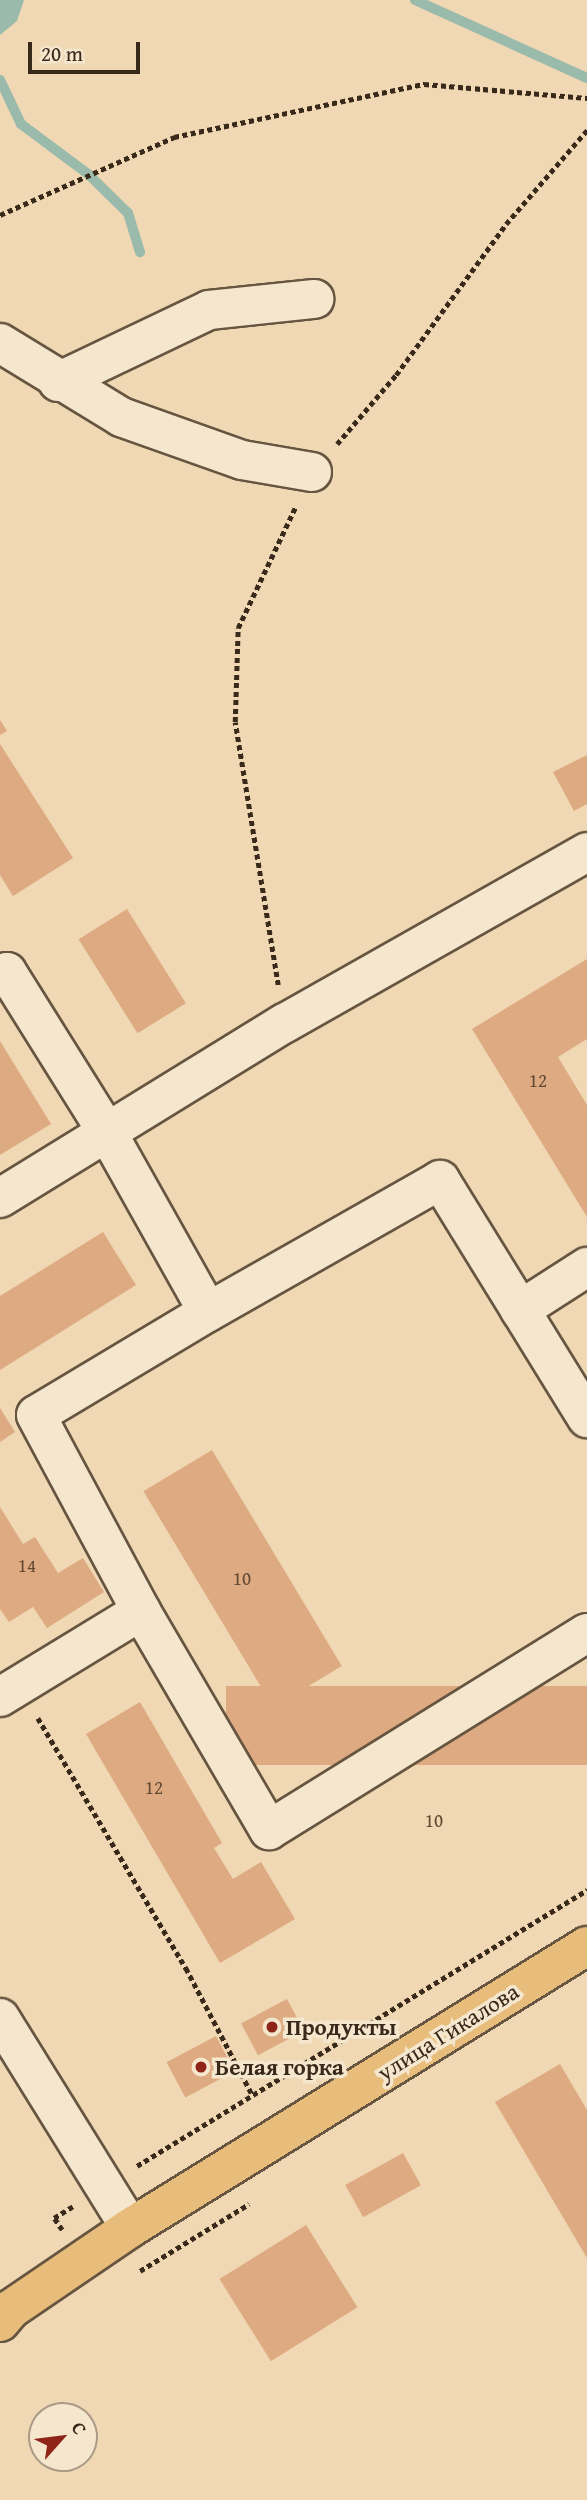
<!DOCTYPE html>
<meta charset="utf-8">
<style>
body{margin:0}
#map{position:relative;width:587px;height:2500px;overflow:hidden;background:#efd8b3;font-family:"Gentium Book Plus",serif}
div>[style]{position:absolute}
[style*='--x']{left:calc(var(--x)*1px);top:calc(var(--y)*1px);width:calc(var(--w)*1px);rotate:calc(var(--a)*1deg)}
.water>*{inset:0;background:#9abaac}
.stream>*{height:10px;margin:-5px;padding:0 5px;transform-origin:5px;border-radius:5px;background:#9abaac}
.building>*{inset:0;background:#deaa81;transform-origin:0 0}
.path>*{height:4.5px;margin-top:-2.25px;transform-origin:0;background:repeating-linear-gradient(90deg,#39291a 0 5px,transparent 0 8.5px)}
.roads{filter:drop-shadow(2px 0 #665540) drop-shadow(-2px 0 #665540) drop-shadow(0 2px #665540) drop-shadow(0 -2px #665540)}
.minor>*{height:38px;margin:-19px;padding:0 19px;transform-origin:19px;border-radius:19px;background:#f5e6ce}
.major>*{height:38px;margin:-19px;padding:0 19px;transform-origin:19px;border-radius:19px;background:#e8bc7a}
.dots>*{width:19px;height:19px;translate:-50% -50%;box-sizing:border-box;border:4px solid #f5e6ce;border-radius:50%}
span{translate:-50% -50%;white-space:nowrap;text-align:center;line-height:1.15;-webkit-text-stroke:7px #f5e6ce;paint-order:stroke}
.number-label{font-size:19px;color:#624934}
.number-label span{-webkit-text-stroke-width:0}
.poi-label{font-size:23px;color:#39291a;font-weight:700}
.left{translate:0 -50%;text-align:left}
.street-label{font-size:23px;color:#39291a}
.north{position:absolute;left:28px;top:2402px;width:70px;height:70px;box-sizing:border-box;background:#f5e6ce;border:2px solid #aa9a86;border-radius:50%;rotate:62deg;font-size:19px;font-weight:700;line-height:28px;text-align:center;color:#39291a}
.north::after{content:'';display:block;margin:auto;width:24px;height:32px;background:#8f2418;clip-path:polygon(50% 0,100% 100%,50% 72%,0 100%)}
.scale{position:absolute;left:28px;top:42px;width:112px;height:32px;box-sizing:border-box;border:4px solid #39291a;border-top:0;padding-left:9px;font-size:21px;line-height:24px;white-space:nowrap;color:#39291a;-webkit-text-stroke:5px #f5e6ce;paint-order:stroke}
</style>
<div id="map">
<div class="water">
<i style="clip-path:polygon(0 0,24px 0,17px 21px,0 35px)"></i>
</div>
<div class="stream">
<i style="--x:415;--y:0;--w:189;--a:24.4"></i>
<i style="--x:0;--y:80;--w:49;--a:64.5"></i>
<i style="--x:21;--y:124;--w:84;--a:36.7"></i>
<i style="--x:88;--y:174;--w:56;--a:44.3"></i>
<i style="--x:128;--y:213;--w:41;--a:72.9"></i>
</div>
<div class="building">
<i style="clip-path:polygon(0 720px,7px 731px,0 735px)"></i>
<i style="clip-path:polygon(0 744px,73px 858px,13px 896px,0 875px)"></i>
<i style="clip-path:polygon(587px 755px,587px 804px,574px 811px,553px 772px)"></i>
<i style="left:127px;top:909px;width:111px;height:57px;rotate:58deg"></i>
<i style="clip-path:polygon(587px 959px,587px 1039px,558px 1057px,587px 1105px,587px 1217px,472px 1029px)"></i>
<i style="clip-path:polygon(0 1041px,51px 1124px,0 1155px)"></i>
<i style="clip-path:polygon(103px 1232px,136px 1285px,0 1370px,0 1296px)"></i>
<i style="clip-path:polygon(0 1408px,15px 1432px,0 1442px)"></i>
<i style="left:212px;top:1450px;width:252px;height:80px;rotate:59deg"></i>
<i style="clip-path:polygon(0 1507px,23px 1544px,35px 1537px,58px 1573px,83px 1558px,104px 1592px,47px 1628px,33px 1607px,9px 1622px,0 1609px)"></i>
<i style="left:587px;top:1686px;width:79px;height:361px;rotate:90deg"></i>
<i style="clip-path:polygon(140px 1702px,222px 1843px,214px 1848px,233px 1879px,261px 1862px,295px 1919px,220px 1963px,86px 1734px)"></i>
<i style="left:287px;top:1999px;width:36px;height:52px;rotate:62deg"></i>
<i style="left:216px;top:2036px;width:40px;height:56px;rotate:62deg"></i>
<i style="clip-path:polygon(560px 2064px,587px 2110px,587px 2258px,495px 2102px)"></i>
<i style="left:403px;top:2153px;width:37px;height:66px;rotate:61deg"></i>
<i style="left:306px;top:2225px;width:97px;height:102px;rotate:58deg"></i>
</div>
<div class="path">
<i style="--x:0;--y:215;--w:191;--a:-24.1"></i>
<i style="--x:174;--y:137;--w:256;--a:-12"></i>
<i style="--x:424;--y:84;--w:164;--a:4.9"></i>
<i style="--x:337;--y:444;--w:91;--a:-49.5"></i>
<i style="--x:396;--y:375;--w:187;--a:-53.9"></i>
<i style="--x:506;--y:224;--w:124;--a:-49.2"></i>
<i style="--x:278;--y:985;--w:266;--a:-99.3"></i>
<i style="--x:235;--y:722;--w:94;--a:-88.2"></i>
<i style="--x:238;--y:628;--w:135;--a:-64.6"></i>
<i style="--x:38;--y:1718;--w:291;--a:59.4"></i>
<i style="--x:186;--y:1968;--w:142;--a:62.4"></i>
<i style="--x:137;--y:2166;--w:528;--a:-31.52"></i>
<i style="--x:62;--y:2230;--w:14;--a:-124"></i>
<i style="--x:54;--y:2218;--w:22;--a:-32"></i>
<i style="--x:140;--y:2271;--w:128;--a:-31.6"></i>
</div>
<div class="roads">
<div class="minor">
<i style="--x:0;--y:343;--w:142;--a:31.4"></i>
<i style="--x:121;--y:417;--w:128;--a:19.6"></i>
<i style="--x:242;--y:460;--w:71;--a:9.7"></i>
<i style="--x:58;--y:382;--w:167;--a:-25.5"></i>
<i style="--x:209;--y:310;--w:106;--a:-6"></i>
<i style="--x:0;--y:976;--w:8;--a:-30"></i>
<i style="--x:7;--y:972;--w:189;--a:58"></i>
<i style="--x:107;--y:1132;--w:206;--a:60.7"></i>
<i style="--x:208;--y:1312;--w:200;--a:149.1"></i>
<i style="--x:36;--y:1415;--w:222;--a:61.8"></i>
<i style="--x:141;--y:1611;--w:165;--a:148.6"></i>
<i style="--x:0;--y:1198;--w:334;--a:-31.6"></i>
<i style="--x:285;--y:1023;--w:347;--a:-29.5"></i>
<i style="--x:520;--y:1310;--w:80;--a:-32.7"></i>
<i style="--x:208;--y:1312;--w:267;--a:-29.6"></i>
<i style="--x:440;--y:1180;--w:280;--a:58.3"></i>
<i style="--x:141;--y:1611;--w:254;--a:59.7"></i>
<i style="--x:269;--y:1830;--w:374;--a:-31.8"></i>
<i style="--x:0;--y:2018;--w:247;--a:58.2"></i>
</div>
<div class="major">
<i style="--x:0;--y:2322;--w:17;--a:-50"></i>
<i style="--x:11;--y:2309;--w:144;--a:-34.2"></i>
<i style="--x:130;--y:2228;--w:537;--a:-31.68"></i>
</div>
</div>
<div class="dots">
<i style="left:272px;top:2027px;background:#8f2418"></i>
<i style="left:201px;top:2067px;background:#8f2418"></i>
</div>
<div class="number-label">
<span style="left:538px;top:1081px">12</span>
<span style="left:27px;top:1566px">14</span>
<span style="left:242px;top:1579px">10</span>
<span style="left:154px;top:1788px">12</span>
<span style="left:434px;top:1821px">10</span>
</div>
<div class="poi-label">
<span class="left" style="left:286px;top:2027px">Продукты</span>
<span class="left" style="left:215px;top:2067px">Белая горка</span>
</div>
<div class="street-label">
<span style="left:448px;top:2032px;rotate:-32deg">улица Гикалова</span>
</div>
<div class="north">С</div>
<div class="scale">20 m</div>
</div>
